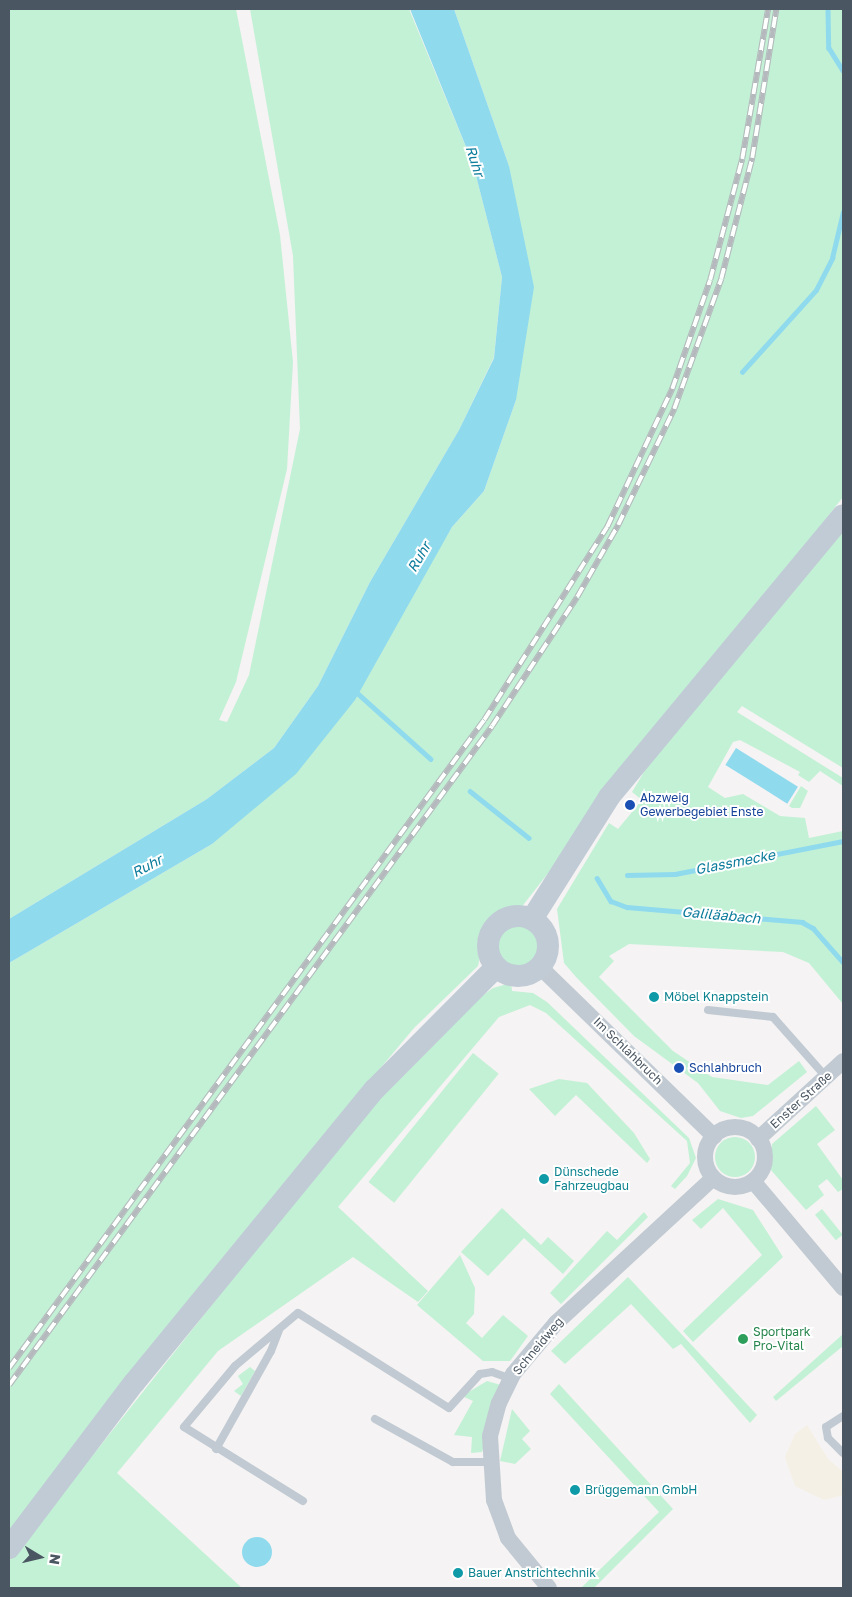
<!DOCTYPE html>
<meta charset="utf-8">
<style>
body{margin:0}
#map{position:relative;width:852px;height:1597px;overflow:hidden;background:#f5f3f3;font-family:"Golos Text",sans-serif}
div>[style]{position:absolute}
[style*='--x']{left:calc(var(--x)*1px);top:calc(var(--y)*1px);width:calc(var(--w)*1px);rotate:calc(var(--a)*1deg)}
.green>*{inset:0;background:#c3f1d5;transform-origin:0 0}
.round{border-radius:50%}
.sand>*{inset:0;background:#f5f0e5}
.water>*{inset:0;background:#90daee;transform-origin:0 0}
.stream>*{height:4.5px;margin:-2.25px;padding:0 2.25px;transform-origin:2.25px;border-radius:2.25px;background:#90daee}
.lane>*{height:8px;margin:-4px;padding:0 4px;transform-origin:4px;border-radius:4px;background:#c1cad2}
.street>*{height:16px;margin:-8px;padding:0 8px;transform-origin:8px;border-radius:8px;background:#c1cad2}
.street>.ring{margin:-8px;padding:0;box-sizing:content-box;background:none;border:16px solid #c1cad2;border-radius:50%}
.secondary>*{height:22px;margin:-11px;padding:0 11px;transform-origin:11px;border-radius:11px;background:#c1cbd6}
.secondary>.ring{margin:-11px;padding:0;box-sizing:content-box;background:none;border:22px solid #c1cbd6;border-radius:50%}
.rail>*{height:5.5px;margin-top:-2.75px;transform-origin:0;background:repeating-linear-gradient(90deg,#fff 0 11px,#b5b8bd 0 22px);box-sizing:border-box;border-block:1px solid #b5b8bd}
.dots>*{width:14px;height:14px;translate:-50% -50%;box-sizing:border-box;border:2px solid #fff;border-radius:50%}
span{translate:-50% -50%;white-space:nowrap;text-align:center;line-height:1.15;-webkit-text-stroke:4px #fff;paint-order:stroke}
.transit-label{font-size:12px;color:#164399}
.left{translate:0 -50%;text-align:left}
.culture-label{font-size:12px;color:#0d838f}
.street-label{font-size:12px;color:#4a5661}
.leisure-label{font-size:12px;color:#27864d}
.water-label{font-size:14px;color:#0c7c9b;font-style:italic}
.frame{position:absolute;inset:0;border:10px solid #4a5661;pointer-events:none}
.north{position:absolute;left:15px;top:1532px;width:50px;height:50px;-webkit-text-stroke:4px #fff;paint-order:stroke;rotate:99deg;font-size:14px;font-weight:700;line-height:20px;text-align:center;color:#4a5661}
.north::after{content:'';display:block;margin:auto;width:18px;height:22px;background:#4a5661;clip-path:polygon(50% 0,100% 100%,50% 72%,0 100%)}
</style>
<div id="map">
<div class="green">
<i style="clip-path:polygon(9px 9px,236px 9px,280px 235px,293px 362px,287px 469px,236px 682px,219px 720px,227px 722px,249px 675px,300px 429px,293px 256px,250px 9px,409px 9px,473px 164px,502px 277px,494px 357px,459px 430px,370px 582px,318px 686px,274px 748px,207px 799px,9px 919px)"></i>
<i style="clip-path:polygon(454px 9px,843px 9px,843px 497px,520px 909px,488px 920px,478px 966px,414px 1028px,338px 1119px,9px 1536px,9px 963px,212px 844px,412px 594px,452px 527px,484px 491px,516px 400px,509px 166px)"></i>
<i style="clip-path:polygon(843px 527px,843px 768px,742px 706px,737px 712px,843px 778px,843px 786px,820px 771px,809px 782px,798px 775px,800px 772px,740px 740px,733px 742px,708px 787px,725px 798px,743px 794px,780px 816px,805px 818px,809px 838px,843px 831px,843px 1004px,809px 963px,783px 952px,629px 944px,609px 956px,614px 961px,599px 977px,673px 1051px,712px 1077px,768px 1085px,799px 1061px,807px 1072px,753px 1116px,741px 1118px,720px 1111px,698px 1083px,634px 1036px,576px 977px,564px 963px,557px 909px,609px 823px,618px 829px,642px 800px,632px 792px,653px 757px)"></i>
<i style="clip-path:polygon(801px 786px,808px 791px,800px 808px,792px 808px,789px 806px)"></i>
<i class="round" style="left:497px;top:926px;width:42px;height:42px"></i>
<i style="clip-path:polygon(511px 983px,512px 991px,533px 993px,547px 1002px,689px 1138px,696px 1158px,687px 1176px,675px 1189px,671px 1186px,690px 1163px,687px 1141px,546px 1013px,530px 1005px,499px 1017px,338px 1207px,428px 1291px,418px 1302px,353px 1257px,218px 1351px,117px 1473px,242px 1588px,9px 1588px,9px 1561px,363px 1114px,471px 1004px,493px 988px)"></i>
<i style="left:473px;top:1053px;width:33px;height:166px;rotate:39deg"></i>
<i style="clip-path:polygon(559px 1079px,587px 1083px,634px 1133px,650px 1159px,647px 1163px,576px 1095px,555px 1116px,529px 1089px)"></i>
<i style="clip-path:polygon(816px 1106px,835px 1130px,817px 1144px,843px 1180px,843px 1189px,838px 1192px,827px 1179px,818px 1186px,824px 1195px,806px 1210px,770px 1169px,772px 1144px)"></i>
<i class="round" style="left:715px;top:1137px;width:40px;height:40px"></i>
<i style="clip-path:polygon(718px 1199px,753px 1210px,783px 1257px,693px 1342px,683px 1331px,762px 1255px,723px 1208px,701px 1229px,692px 1220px)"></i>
<i style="clip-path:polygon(502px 1208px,541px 1245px,548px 1237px,574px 1261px,563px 1274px,524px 1238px,488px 1276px,461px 1252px)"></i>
<i style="left:822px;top:1209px;width:33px;height:9px;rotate:51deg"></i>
<i style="clip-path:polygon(644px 1212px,648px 1217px,561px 1304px,550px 1293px,607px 1231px,617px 1240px)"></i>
<i style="clip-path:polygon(460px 1255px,475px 1288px,474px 1314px,466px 1323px,482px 1338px,503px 1315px,528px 1336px,510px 1361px,483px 1361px,417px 1305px)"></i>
<i style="clip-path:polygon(628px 1277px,757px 1415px,750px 1423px,681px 1344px,673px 1349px,631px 1304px,565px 1364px,551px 1351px)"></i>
<i style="clip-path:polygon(843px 1334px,843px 1346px,776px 1401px,773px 1397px)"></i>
<i style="clip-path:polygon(250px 1367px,255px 1371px,241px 1396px,234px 1391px,243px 1384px,238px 1376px)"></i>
<i style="clip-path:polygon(487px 1381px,501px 1385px,482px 1452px,471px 1453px,472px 1437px,454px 1435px,473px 1401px,462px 1396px)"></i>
<i style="clip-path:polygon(559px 1384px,673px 1509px,594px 1588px,581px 1588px,659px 1512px,550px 1394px)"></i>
<i style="clip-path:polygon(512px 1409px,530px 1431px,522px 1439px,531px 1449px,515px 1464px,500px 1461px)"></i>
</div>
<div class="sand">
<i style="clip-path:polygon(807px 1425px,828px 1459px,843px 1472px,843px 1495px,824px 1500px,795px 1486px,785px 1457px,795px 1434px)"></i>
</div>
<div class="water">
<i style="clip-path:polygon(410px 9px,454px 9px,509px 166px,534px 287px,516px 400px,484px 491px,452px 527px,355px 700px,296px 774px,212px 844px,9px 963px,9px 919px,207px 799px,274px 748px,318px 686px,370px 582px,459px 430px,494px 358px,502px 277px,473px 164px)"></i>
<i style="left:736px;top:748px;width:73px;height:20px;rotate:32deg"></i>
<i class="round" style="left:242px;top:1537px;width:30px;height:30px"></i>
</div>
<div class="stream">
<i style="--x:828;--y:9;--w:39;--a:89"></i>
<i style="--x:829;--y:48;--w:26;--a:58"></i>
<i style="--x:742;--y:372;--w:110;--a:-47.9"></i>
<i style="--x:816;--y:290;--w:36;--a:-63"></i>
<i style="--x:832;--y:258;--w:47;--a:-76.6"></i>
<i style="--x:354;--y:690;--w:103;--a:41.9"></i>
<i style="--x:470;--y:791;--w:75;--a:38.5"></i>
<i style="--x:627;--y:875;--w:48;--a:-1.2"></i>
<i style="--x:675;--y:874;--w:171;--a:-11.1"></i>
<i style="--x:597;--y:878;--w:27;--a:59"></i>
<i style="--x:611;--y:901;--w:17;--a:21"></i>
<i style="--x:627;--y:907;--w:176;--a:4.9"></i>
<i style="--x:802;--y:922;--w:13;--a:29"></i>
<i style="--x:813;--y:928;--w:45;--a:48.6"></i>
</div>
<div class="lane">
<i style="--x:708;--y:1010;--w:65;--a:6.1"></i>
<i style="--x:773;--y:1017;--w:80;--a:48.5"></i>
<i style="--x:843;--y:1416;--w:20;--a:147"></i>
<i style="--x:826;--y:1427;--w:11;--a:80"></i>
<i style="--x:828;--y:1438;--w:21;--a:45"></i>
<i style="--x:375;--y:1419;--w:89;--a:28.9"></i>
<i style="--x:453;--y:1462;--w:37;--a:0"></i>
<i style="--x:216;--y:1449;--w:112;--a:-60.7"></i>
<i style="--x:271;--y:1351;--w:22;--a:-69"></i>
<i style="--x:303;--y:1501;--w:140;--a:-148.1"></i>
<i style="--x:184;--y:1427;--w:80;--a:-50.1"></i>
<i style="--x:235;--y:1366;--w:82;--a:-40.1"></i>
<i style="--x:298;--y:1313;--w:178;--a:32.2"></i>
<i style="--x:449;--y:1408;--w:46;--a:-47.6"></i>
<i style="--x:480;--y:1374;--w:12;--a:-9"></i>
<i style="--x:492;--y:1372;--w:20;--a:20"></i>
</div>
<div class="street">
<i style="--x:540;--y:967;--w:243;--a:44.2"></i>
<i class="ring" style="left:705px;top:1127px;width:44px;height:44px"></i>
<i style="--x:758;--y:1139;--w:115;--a:-42.5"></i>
<i style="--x:753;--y:1181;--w:140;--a:49.9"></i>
<i style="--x:549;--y:1588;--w:65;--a:-129.4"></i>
<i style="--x:508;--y:1538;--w:40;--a:-110.2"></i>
<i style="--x:494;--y:1500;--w:64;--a:-93.6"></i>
<i style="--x:490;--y:1436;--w:34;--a:-75"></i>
<i style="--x:499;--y:1403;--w:32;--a:-64"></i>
<i style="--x:513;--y:1374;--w:67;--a:-49.9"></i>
<i style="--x:556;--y:1323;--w:214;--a:-42.7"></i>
</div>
<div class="secondary">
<i class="ring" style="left:488px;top:916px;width:38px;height:38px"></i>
<i style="--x:532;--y:919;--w:144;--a:-57.7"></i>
<i style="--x:609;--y:797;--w:366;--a:-50.3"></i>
<i style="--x:9;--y:1548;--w:207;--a:-52.9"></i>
<i style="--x:134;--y:1383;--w:380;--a:-50.7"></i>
<i style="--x:375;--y:1089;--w:172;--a:-45.2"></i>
</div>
<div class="rail">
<i style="--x:9;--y:1368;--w:803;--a:-53.76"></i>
<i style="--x:484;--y:720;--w:229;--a:-57.5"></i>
<i style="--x:607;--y:527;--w:153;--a:-64.8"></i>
<i style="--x:672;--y:389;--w:115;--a:-70.8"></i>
<i style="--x:710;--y:280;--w:125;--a:-75.2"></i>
<i style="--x:742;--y:159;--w:152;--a:-80.2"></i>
<i style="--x:9;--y:1385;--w:817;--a:-53.76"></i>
<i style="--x:492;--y:726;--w:154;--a:-56.6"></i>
<i style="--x:577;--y:597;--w:83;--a:-60.3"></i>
<i style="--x:618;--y:525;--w:129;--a:-64.2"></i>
<i style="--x:674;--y:409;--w:138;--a:-70.1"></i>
<i style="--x:721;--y:279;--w:125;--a:-75.6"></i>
<i style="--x:752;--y:158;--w:151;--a:-80.8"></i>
</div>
<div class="dots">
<i style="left:630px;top:805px;background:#1a4fb4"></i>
<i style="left:654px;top:997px;background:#0f9aa8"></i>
<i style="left:679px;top:1068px;background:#1a4fb4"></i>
<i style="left:544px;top:1179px;background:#0f9aa8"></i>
<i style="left:743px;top:1339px;background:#2e9e5b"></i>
<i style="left:575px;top:1490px;background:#0f9aa8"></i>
<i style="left:458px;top:1573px;background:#0f9aa8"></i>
</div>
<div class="transit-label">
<span class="left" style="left:640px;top:805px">Abzweig<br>Gewerbegebiet Enste</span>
<span class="left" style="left:689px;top:1068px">Schlahbruch</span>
</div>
<div class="culture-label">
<span class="left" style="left:664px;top:997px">Möbel Knappstein</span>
<span class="left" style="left:554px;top:1179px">Dünschede<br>Fahrzeugbau</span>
<span class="left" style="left:585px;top:1490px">Brüggemann GmbH</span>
<span class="left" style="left:468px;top:1573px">Bauer Anstrichtechnik</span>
</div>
<div class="street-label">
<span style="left:628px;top:1051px;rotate:44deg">Im Schlahbruch</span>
<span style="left:801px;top:1100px;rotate:-42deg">Enster Straße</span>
<span style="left:538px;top:1346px;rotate:-50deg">Schneidweg</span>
</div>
<div class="leisure-label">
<span class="left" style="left:753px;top:1339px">Sportpark<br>Pro-Vital</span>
</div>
<div class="water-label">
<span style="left:475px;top:161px;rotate:72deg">Ruhr</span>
<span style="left:419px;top:557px;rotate:-60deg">Ruhr</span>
<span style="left:735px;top:862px;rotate:-11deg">Glassmecke</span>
<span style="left:147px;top:866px;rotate:-28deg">Ruhr</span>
<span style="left:721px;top:915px;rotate:5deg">Galiläabach</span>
</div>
<div class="frame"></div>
<div class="north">N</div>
</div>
